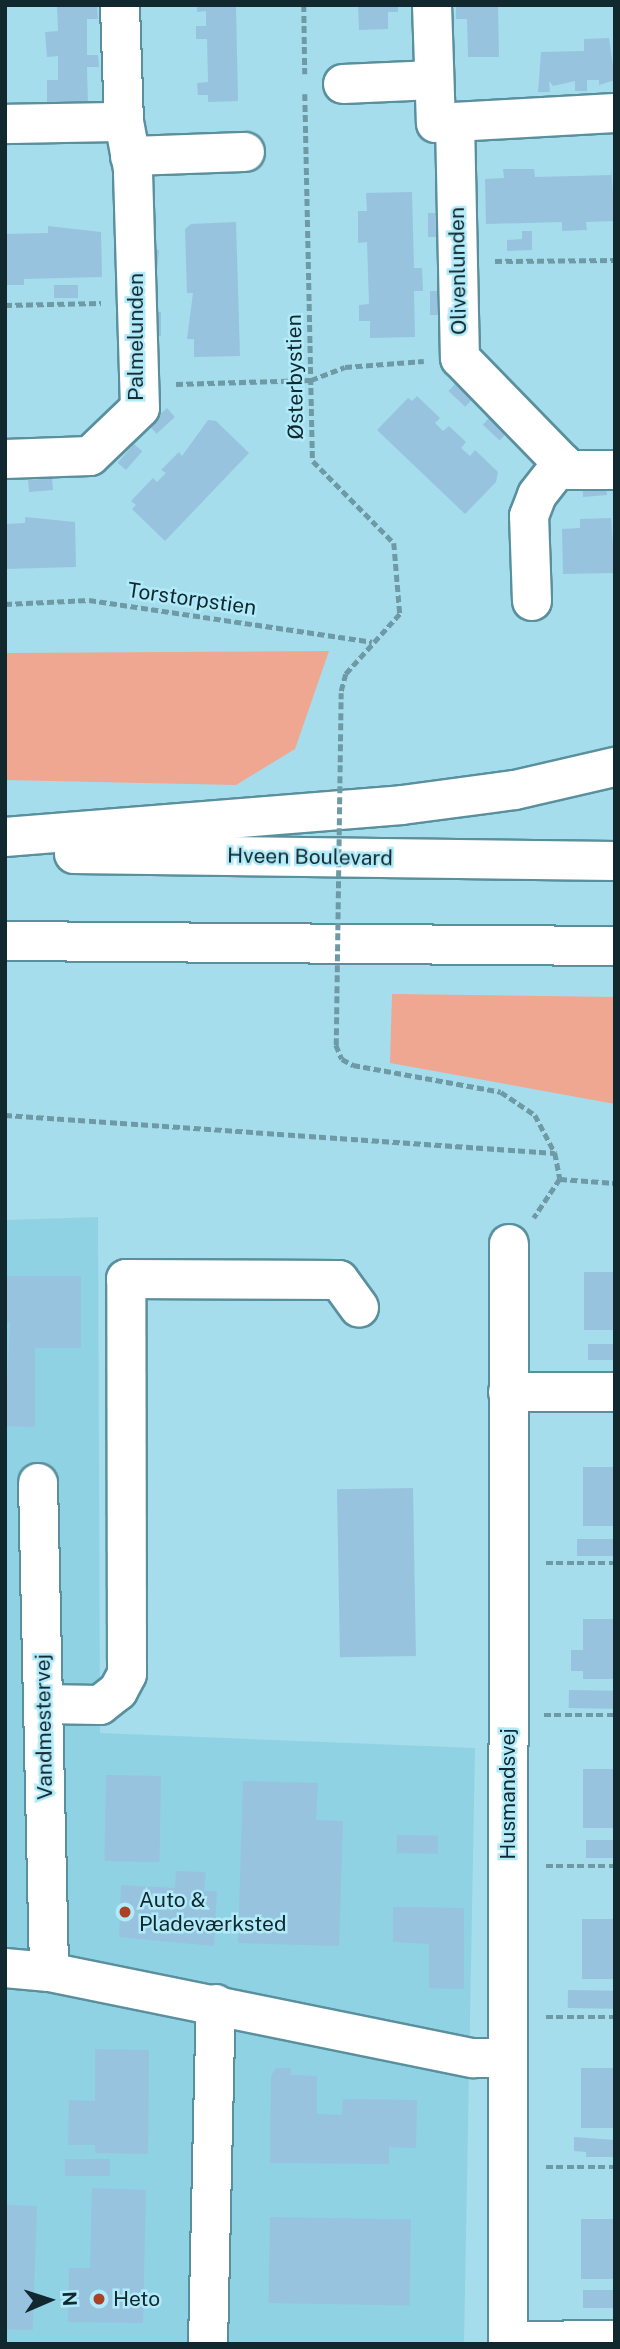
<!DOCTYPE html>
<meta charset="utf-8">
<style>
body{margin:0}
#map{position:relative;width:620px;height:2349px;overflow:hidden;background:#a5ddec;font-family:"Public Sans",sans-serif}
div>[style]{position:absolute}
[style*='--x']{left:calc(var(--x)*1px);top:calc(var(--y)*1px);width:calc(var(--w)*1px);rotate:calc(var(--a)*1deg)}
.built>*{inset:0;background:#8fd2e3}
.green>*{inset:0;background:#efa792}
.building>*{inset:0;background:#97c3df;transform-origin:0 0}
.path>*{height:4.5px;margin-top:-2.25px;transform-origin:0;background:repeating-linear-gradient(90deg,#6e9aa6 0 7px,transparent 0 10.5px)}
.roads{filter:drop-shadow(2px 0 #5a909e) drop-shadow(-2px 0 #5a909e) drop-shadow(0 2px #5a909e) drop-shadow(0 -2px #5a909e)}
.minor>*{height:38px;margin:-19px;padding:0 19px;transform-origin:19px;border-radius:19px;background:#fff}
.path-bridge>*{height:4.5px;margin-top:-2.25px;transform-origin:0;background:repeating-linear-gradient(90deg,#6e9aa6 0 7px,transparent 0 10.5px)}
.dots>*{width:19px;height:19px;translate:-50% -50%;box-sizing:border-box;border:4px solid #b1eaf9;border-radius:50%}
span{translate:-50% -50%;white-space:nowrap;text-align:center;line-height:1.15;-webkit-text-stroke:5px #b1eaf9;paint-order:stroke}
.street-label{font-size:21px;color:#11282e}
.poi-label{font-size:21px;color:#11282e}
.left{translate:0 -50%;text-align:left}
.frame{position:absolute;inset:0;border:7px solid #11282e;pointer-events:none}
.north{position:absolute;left:14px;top:2265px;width:70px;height:70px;-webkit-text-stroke:5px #b1eaf9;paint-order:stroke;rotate:87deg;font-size:19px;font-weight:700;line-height:28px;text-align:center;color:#11282e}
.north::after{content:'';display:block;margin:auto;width:24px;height:32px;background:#11282e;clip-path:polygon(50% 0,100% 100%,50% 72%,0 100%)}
</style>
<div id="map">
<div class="built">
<i style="clip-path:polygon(98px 1217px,100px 1733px,475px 1748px,464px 2344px,5px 2344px,5px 1220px)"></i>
</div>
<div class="green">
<i style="clip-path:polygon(329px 651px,295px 749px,236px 785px,5px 780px,5px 653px)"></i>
<i style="clip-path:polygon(392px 994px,615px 997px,615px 1104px,390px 1063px)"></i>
</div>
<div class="building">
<i style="clip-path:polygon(197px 5px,236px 5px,238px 101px,208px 102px,208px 95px,198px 95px,197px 83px,208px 82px,207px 39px,196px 39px,196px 26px,206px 26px,206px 11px,197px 12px)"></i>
<i style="clip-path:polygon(358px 5px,398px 5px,398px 12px,388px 12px,388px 29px,359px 30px)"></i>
<i style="clip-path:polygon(467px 5px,498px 5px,499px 57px,468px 57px,467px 19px,456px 19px,456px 7px)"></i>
<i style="clip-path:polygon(57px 6px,97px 6px,98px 19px,87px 19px,87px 55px,98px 55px,99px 67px,87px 67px,88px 105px,47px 105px,47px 80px,58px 80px,58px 56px,47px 57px,45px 32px,58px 31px)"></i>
<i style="clip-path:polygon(609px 38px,615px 80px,599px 85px,599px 80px,587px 80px,587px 91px,575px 91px,575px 81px,553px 86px,549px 81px,550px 92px,538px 92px,541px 52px,584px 51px,584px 39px)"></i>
<i style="clip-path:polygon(611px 167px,615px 221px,586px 222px,587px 230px,562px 231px,562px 222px,486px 224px,485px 179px,504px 178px,503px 169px,534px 169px,535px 177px,611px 175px)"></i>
<i style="clip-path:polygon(412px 192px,414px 268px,422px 268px,423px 291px,414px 291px,415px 337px,370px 338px,370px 321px,359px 321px,359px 305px,369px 304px,367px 242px,358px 243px,358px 211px,367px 211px,366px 193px)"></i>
<i style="left:441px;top:213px;width:24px;height:13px;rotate:90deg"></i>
<i style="clip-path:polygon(236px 222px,240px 356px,194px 357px,194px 339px,187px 339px,193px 293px,187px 293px,185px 229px,191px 224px)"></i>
<i style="clip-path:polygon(48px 226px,101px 232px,102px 277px,24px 279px,24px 285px,5px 285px,5px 234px,48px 233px)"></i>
<i style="clip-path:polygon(522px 231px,532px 231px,532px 250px,507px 251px,507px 240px,522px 239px)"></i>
<i style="left:148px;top:249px;width:11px;height:25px;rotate:5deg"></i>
<i style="left:54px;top:285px;width:24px;height:13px"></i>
<i style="left:430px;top:291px;width:13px;height:24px"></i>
<i style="left:149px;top:312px;width:12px;height:24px"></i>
<i style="left:456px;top:383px;width:23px;height:11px;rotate:43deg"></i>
<i style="clip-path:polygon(417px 396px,440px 418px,435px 423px,443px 431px,449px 426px,466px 442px,461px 448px,470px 456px,475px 450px,498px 472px,496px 482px,465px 514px,377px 430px,408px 398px,412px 401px)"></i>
<i style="left:167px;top:408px;width:12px;height:25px;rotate:48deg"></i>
<i style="left:491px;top:416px;width:23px;height:12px;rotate:43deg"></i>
<i style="clip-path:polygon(208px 420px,216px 421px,249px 453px,165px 541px,132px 509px,136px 505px,131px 501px,153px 478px,157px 482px,166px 473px,161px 470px,179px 452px,182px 456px)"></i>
<i style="left:134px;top:444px;width:11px;height:25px;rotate:41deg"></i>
<i style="left:52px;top:478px;width:12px;height:24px;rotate:85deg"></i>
<i style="left:606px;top:483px;width:12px;height:24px;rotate:85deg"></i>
<i style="clip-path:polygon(25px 517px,75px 522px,76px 567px,5px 569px,5px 524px,25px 523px)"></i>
<i style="clip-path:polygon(611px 518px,615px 573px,563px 574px,562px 529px,580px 528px,580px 519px)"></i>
<i style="left:584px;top:1272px;width:31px;height:58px"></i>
<i style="clip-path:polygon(5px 1276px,81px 1276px,81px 1348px,35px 1348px,35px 1427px,5px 1426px,10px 1323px,5px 1323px)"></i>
<i style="left:588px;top:1344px;width:27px;height:16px"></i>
<i style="left:583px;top:1467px;width:32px;height:59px"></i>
<i style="left:413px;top:1488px;width:168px;height:76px;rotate:89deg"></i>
<i style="left:577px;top:1539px;width:38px;height:17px"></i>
<i style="clip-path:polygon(583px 1619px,615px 1619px,615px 1679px,583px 1679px,583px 1671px,571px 1671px,571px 1650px,583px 1650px)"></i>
<i style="left:569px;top:1690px;width:46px;height:18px;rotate:1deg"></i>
<i style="left:583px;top:1769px;width:32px;height:59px"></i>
<i style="left:106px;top:1775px;width:55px;height:86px;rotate:1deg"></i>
<i style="clip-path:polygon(243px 1781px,318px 1783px,316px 1820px,343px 1821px,339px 1946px,238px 1943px)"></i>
<i style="left:397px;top:1835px;width:41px;height:18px;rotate:1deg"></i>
<i style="left:586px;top:1840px;width:29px;height:18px"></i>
<i style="clip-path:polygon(176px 1871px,206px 1872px,204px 1891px,217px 1891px,214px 1946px,119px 1937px,121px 1885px,175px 1888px)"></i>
<i style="clip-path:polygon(393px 1907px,464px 1908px,464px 1989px,429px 1988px,429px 1944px,393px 1942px)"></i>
<i style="left:582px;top:1919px;width:33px;height:60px"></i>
<i style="left:568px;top:1990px;width:47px;height:18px;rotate:1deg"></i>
<i style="clip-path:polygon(95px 2049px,149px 2050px,148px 2154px,95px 2153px,95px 2145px,68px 2145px,69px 2100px,95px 2101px)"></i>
<i style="clip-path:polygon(276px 2068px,291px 2068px,291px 2075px,317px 2076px,317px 2114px,342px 2115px,343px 2099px,417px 2100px,416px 2148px,389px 2147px,389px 2164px,270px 2163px,271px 2076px)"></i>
<i style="left:581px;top:2068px;width:34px;height:60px"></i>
<i style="clip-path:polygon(574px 2137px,615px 2140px,615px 2157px,586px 2157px,586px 2152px,574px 2151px)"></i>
<i style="left:65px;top:2159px;width:45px;height:17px"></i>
<i style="clip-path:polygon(92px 2188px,146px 2190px,143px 2323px,68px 2322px,69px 2268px,90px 2268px)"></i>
<i style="left:5px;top:2205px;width:32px;height:124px;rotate:2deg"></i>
<i style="left:270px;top:2217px;width:141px;height:86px;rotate:1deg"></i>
<i style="left:581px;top:2219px;width:34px;height:60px"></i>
<i style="left:583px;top:2290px;width:32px;height:18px"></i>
</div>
<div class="path">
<i style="--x:304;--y:5;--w:69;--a:89.2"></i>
<i style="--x:305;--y:94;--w:367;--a:88.8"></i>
<i style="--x:313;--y:461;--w:115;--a:45.4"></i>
<i style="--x:394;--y:543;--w:71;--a:85.2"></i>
<i style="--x:400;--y:614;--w:81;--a:132"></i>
<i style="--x:346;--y:674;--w:20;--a:105"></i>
<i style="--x:495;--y:261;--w:120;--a:-0.5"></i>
<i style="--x:5;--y:305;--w:96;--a:-1.2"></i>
<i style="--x:176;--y:384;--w:135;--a:-1.7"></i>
<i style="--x:311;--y:380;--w:36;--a:-21"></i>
<i style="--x:345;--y:367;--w:79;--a:-4.3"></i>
<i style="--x:5;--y:604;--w:84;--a:-2.7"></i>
<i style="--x:89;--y:600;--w:286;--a:8.4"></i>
<i style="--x:336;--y:1045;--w:15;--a:67"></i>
<i style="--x:342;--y:1059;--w:13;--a:29"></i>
<i style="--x:353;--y:1065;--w:150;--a:10.3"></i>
<i style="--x:501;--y:1092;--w:41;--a:34.1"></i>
<i style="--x:535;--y:1115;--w:43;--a:62.2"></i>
<i style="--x:555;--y:1153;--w:26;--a:79"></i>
<i style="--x:560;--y:1179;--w:47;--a:123.7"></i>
<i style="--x:5;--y:1115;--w:551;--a:3.95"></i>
<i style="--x:560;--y:1179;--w:55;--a:4.2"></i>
<i style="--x:546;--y:1563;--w:69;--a:0"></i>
<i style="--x:544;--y:1715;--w:71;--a:0"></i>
<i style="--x:546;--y:1866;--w:69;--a:0"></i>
<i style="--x:546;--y:2017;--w:69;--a:0"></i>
<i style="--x:546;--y:2167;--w:69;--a:0"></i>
</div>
<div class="roads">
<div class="minor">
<i style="--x:432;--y:5;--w:118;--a:88.1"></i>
<i style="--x:436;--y:123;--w:179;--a:-3.2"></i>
<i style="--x:343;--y:84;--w:91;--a:-2.5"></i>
<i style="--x:455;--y:122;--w:236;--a:88.8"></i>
<i style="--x:460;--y:358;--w:156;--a:45.8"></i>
<i style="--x:569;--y:470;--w:46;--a:0"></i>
<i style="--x:5;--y:124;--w:119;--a:-1"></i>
<i style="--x:124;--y:122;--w:117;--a:-92"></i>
<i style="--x:130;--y:156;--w:115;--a:-2"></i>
<i style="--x:5;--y:459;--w:85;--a:-2"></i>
<i style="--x:90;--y:456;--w:69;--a:-43.8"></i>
<i style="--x:140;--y:408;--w:239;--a:-91.7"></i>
<i style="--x:133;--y:169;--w:48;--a:-100.8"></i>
<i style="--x:532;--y:601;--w:85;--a:-92"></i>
<i style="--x:529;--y:516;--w:22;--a:-69"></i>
<i style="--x:537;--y:495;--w:41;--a:-52"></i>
<i style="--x:5;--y:837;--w:398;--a:-4.6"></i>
<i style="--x:402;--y:805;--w:114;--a:-7.6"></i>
<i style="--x:515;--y:790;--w:103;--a:-13"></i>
<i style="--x:74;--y:854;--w:541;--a:0.74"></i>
<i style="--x:5;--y:941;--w:610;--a:0.47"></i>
<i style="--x:508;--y:1392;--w:107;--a:0"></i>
<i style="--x:38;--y:1483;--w:489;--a:88.7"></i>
<i style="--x:43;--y:1704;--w:57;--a:1"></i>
<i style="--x:100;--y:1705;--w:23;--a:-38"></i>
<i style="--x:118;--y:1691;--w:19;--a:-62"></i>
<i style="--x:127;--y:1674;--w:395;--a:-90.1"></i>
<i style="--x:126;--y:1279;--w:213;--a:0.3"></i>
<i style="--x:339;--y:1280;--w:34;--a:54"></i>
<i style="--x:5;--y:1968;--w:44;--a:5.2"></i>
<i style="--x:49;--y:1972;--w:433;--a:11.5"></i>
<i style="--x:473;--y:2058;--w:35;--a:0"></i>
<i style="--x:508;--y:2341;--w:107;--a:-0.5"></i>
<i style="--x:208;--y:2344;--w:340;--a:-88.7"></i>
<i style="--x:508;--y:2344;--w:1100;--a:-89.95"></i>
</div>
</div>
<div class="path-bridge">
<i style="--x:336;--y:1045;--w:352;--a:-89.2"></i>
</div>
<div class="dots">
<i style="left:125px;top:1912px;background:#ab4225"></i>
<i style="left:99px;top:2299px;background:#ab4225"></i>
</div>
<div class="street-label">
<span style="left:458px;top:271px;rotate:-91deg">Olivenlunden</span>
<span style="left:136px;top:337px;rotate:-90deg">Palmelunden</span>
<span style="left:295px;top:377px;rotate:-91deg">Østerbystien</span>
<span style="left:192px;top:599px;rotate:8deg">Torstorpstien</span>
<span style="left:310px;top:857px;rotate:1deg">Hveen Boulevard</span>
<span style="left:44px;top:1727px;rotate:-91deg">Vandmestervej</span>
<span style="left:508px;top:1794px;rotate:-90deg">Husmandsvej</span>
</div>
<div class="poi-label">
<span class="left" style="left:139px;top:1912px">Auto &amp;<br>Pladeværksted</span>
<span class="left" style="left:113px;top:2299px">Heto</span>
</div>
<div class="frame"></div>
<div class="north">N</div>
</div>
